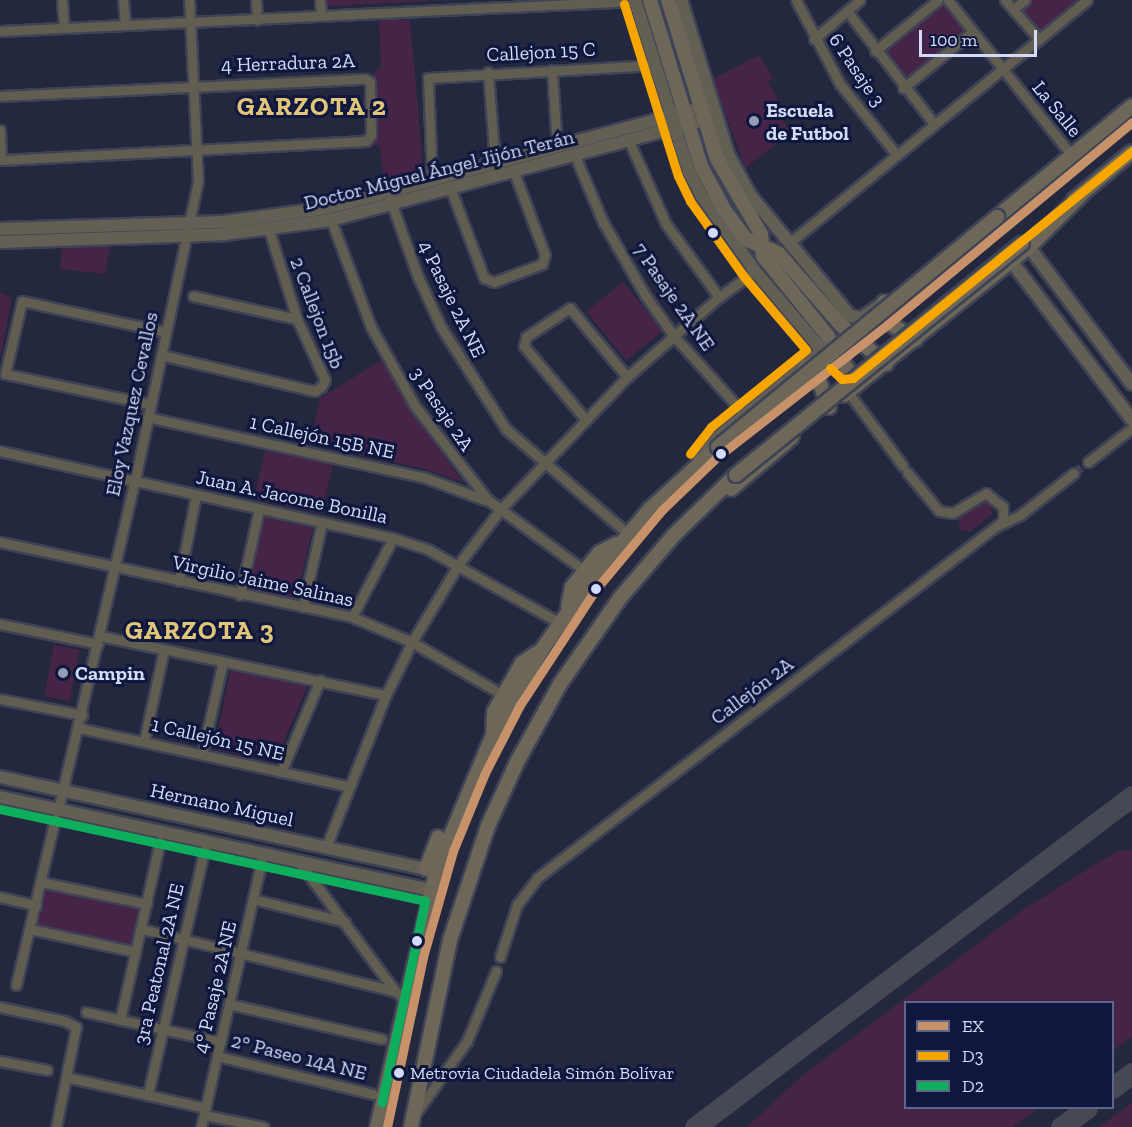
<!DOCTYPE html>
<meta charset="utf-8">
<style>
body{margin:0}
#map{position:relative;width:1132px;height:1127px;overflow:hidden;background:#23283e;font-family:"Zilla Slab",serif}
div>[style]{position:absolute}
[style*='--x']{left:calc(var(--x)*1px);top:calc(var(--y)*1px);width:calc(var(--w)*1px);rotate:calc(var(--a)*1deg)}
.green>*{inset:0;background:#462447;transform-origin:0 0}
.taxiway>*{height:21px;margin:-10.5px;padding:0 10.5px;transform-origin:10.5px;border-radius:10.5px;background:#464853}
.street-tunnel>*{height:9px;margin-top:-4.5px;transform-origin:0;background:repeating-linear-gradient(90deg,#3d435a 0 9px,transparent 0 13.5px)}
.roads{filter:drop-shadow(2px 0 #3e4355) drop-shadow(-2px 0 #3e4355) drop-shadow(0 2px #3e4355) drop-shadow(0 -2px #3e4355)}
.street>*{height:9px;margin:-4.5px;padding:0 4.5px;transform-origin:4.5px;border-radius:4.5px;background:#615d51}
.secondary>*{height:12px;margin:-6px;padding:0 6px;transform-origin:6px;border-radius:6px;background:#645f54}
.primary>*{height:14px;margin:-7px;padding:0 7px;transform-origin:7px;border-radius:7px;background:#6c6758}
.bridges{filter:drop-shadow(2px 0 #3e4355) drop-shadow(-2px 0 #3e4355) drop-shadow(0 2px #3e4355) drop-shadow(0 -2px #3e4355)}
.primary-bridge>*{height:14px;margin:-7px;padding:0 7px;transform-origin:7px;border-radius:7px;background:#6c6758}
.bus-1>*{height:9px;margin:-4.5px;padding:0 4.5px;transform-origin:4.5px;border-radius:4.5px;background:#c7916a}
.bus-2>*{height:9px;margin:-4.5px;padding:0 4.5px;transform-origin:4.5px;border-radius:4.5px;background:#f7a600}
.bus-3>*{height:9px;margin:-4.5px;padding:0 4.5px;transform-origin:4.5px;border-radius:4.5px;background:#0daf5c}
.dots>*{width:16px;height:16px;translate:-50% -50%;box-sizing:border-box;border:3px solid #0f173e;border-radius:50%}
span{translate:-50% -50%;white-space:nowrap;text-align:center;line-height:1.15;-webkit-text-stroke:6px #0f173e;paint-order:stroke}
.bus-label{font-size:18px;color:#d3dbf6}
.left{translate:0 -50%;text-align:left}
.street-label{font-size:20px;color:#d3dbf6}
.poi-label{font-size:20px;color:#d3dbf6;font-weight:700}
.district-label{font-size:26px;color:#e1c67a;font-weight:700;letter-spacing:1.5px}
.legend{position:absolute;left:904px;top:1001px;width:210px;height:108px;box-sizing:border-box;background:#0f173e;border:2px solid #5d6588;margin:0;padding:8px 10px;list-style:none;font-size:18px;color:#d3dbf6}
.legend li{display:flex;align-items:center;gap:12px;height:30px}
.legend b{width:30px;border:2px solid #5d6588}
.scale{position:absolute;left:919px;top:30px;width:118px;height:27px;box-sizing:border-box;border:3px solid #d3dbf6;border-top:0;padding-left:8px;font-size:18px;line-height:21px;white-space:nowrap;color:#d3dbf6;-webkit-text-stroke:4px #0f173e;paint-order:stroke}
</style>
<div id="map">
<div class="green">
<i style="clip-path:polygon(325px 0,429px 0,430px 1px,326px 6px)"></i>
<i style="clip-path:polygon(1032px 0,1080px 0,1039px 33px,1020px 10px)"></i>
<i style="left:942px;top:4px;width:34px;height:74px;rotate:50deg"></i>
<i style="clip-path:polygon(379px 20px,410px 20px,424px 177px,384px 186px,380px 146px,374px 145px,372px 78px,375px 71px,381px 68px)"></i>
<i style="clip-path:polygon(759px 55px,773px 78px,768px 82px,781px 105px,775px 110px,791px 132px,745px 168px,713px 79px)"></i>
<i style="clip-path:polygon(62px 247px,110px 247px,105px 274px,60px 269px)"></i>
<i style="left:623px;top:282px;width:63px;height:47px;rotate:51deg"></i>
<i style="clip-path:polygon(0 293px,12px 297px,0 358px)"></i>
<i style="clip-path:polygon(381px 360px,412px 410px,463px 482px,420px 468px,310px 444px,320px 399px)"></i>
<i style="left:266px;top:447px;width:69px;height:53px;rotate:13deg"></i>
<i style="clip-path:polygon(980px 499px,991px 502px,992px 514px,970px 532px,960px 530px,958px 518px)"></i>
<i style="left:264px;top:517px;width:50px;height:76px;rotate:13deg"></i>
<i style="left:54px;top:645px;width:26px;height:52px;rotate:11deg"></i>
<i style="clip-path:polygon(231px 668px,308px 685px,275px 762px,214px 749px)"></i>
<i style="clip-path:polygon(1132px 850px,1132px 1036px,1113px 1051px,1112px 1002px,906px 1002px,906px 1108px,1038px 1108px,1013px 1127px,747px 1127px,803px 1075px,1021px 911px,1117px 851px)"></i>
<i style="left:42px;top:882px;width:104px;height:46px;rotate:12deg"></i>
<i style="clip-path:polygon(1132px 1103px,1132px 1127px,1099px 1127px)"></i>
</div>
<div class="taxiway">
<i style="--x:1112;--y:1088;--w:25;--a:-37"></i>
<i style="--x:695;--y:1127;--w:548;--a:-37.14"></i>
<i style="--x:1061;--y:1127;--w:32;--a:-36"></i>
</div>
<div class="street-tunnel">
<i style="--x:1074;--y:473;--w:18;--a:-38"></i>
</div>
<div class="roads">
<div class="street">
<i style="--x:62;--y:0;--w:27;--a:86"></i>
<i style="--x:123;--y:0;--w:25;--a:85"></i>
<i style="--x:256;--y:0;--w:20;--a:87"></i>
<i style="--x:320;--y:0;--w:16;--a:86"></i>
<i style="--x:796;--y:0;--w:95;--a:62.4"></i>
<i style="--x:840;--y:84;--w:90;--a:51.3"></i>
<i style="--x:948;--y:0;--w:199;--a:51.5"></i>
<i style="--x:1005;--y:0;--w:52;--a:48.9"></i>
<i style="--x:1013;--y:9;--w:15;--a:-37"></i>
<i style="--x:847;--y:11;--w:143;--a:52.4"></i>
<i style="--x:0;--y:31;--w:636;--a:-2.7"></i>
<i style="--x:814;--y:39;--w:60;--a:-40.3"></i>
<i style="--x:875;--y:51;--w:81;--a:-39"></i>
<i style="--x:552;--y:70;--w:77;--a:86.3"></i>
<i style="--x:488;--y:72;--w:92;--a:85.6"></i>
<i style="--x:903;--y:88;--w:89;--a:-39.1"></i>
<i style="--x:0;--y:96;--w:366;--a:-2.7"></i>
<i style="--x:366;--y:79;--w:5;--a:37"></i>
<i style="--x:370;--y:82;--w:53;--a:88.9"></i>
<i style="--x:371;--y:135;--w:8;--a:130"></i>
<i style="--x:366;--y:141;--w:365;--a:177"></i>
<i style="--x:1;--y:160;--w:30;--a:-92"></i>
<i style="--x:629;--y:141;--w:91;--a:66"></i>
<i style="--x:666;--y:224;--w:90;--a:54"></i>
<i style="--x:575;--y:156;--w:72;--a:67"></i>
<i style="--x:603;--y:222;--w:84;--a:60.1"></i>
<i style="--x:645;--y:295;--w:49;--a:55"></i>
<i style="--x:673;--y:335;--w:108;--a:48"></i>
<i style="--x:432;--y:181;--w:103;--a:-92.2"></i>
<i style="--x:428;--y:78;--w:226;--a:-3.3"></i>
<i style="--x:451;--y:190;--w:94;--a:69.4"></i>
<i style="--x:484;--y:278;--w:11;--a:22"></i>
<i style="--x:494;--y:282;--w:51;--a:-20.6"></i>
<i style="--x:542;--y:264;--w:9;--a:-72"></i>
<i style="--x:545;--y:255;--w:89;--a:-110.5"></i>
<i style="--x:390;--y:199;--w:83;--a:70.3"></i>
<i style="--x:418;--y:277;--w:55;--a:65.3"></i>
<i style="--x:441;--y:327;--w:121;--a:57.5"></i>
<i style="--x:506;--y:429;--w:161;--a:40.7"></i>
<i style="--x:331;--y:220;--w:114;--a:69.5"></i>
<i style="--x:371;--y:327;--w:90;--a:60.9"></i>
<i style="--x:415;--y:406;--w:119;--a:52.2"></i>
<i style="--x:488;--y:500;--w:120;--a:36.2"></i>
<i style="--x:788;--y:244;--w:386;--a:-39.2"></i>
<i style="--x:193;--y:296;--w:107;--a:12.5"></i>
<i style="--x:161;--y:355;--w:158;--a:13.2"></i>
<i style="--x:315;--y:391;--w:7;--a:-34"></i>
<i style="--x:321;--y:387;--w:8;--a:-60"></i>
<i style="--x:325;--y:380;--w:67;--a:-114.7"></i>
<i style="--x:297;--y:319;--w:93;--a:-107.5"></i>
<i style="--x:848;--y:392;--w:92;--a:53.4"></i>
<i style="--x:149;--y:404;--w:147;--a:-168.2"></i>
<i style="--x:5;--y:374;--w:75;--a:-76.9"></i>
<i style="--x:22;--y:301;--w:146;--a:12.2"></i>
<i style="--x:147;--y:417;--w:282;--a:12.3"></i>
<i style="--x:423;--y:477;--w:66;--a:20.4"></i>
<i style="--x:586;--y:420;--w:97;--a:-130"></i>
<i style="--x:524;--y:346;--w:9;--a:-77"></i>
<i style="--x:526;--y:337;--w:53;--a:-33.4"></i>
<i style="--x:570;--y:308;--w:89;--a:50.4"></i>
<i style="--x:0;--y:451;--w:403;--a:12.5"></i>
<i style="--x:393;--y:538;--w:38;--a:18"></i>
<i style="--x:429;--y:550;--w:150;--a:29.1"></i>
<i style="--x:1088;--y:462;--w:56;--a:-37.7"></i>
<i style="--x:999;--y:525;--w:23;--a:-25"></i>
<i style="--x:1020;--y:515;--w:68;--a:-37.9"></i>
<i style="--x:0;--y:542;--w:360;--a:12"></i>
<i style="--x:352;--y:617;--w:65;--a:22.6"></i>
<i style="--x:412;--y:642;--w:105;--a:30.2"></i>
<i style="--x:179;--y:581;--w:88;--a:-78.8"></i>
<i style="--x:240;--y:595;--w:88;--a:-77.5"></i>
<i style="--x:303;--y:607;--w:87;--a:-77.4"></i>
<i style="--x:352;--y:617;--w:89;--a:-62.6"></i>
<i style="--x:0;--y:624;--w:100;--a:11.5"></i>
<i style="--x:100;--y:636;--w:292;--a:11.7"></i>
<i style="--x:0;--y:699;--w:84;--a:11"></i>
<i style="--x:79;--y:728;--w:275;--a:12.2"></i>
<i style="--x:144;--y:741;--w:94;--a:-77.7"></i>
<i style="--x:202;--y:754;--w:95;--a:-77.3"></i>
<i style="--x:281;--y:772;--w:100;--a:-67"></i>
<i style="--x:58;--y:810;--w:339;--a:-76.9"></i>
<i style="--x:135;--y:480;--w:306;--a:-78.1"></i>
<i style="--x:198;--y:181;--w:181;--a:-92.8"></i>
<i style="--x:326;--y:847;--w:163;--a:-68.5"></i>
<i style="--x:386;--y:695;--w:59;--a:-63.9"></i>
<i style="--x:412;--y:642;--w:90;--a:-59.1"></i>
<i style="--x:458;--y:565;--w:69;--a:-52.6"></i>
<i style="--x:500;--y:510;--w:184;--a:-46.3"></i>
<i style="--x:627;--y:377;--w:122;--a:-41"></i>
<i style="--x:719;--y:297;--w:44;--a:-35.8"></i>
<i style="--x:299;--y:862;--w:161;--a:53.3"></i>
<i style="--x:395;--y:991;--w:13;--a:39"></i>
<i style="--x:41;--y:882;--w:108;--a:11.7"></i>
<i style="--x:0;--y:897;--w:37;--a:13"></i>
<i style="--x:253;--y:899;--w:95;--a:14"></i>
<i style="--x:30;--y:929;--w:108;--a:12.2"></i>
<i style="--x:142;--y:929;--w:260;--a:13.8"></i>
<i style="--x:500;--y:957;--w:55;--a:-71.9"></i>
<i style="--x:517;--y:905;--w:34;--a:-53"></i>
<i style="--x:537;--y:878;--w:587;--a:-37.46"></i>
<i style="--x:1003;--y:521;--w:14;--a:-90"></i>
<i style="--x:1003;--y:507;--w:22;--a:-141"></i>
<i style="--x:986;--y:493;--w:39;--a:149"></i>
<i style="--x:953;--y:513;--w:14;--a:-172"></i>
<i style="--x:939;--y:511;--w:50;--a:-129.4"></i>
<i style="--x:16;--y:985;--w:171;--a:-76.8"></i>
<i style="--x:229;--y:1004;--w:157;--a:12.9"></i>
<i style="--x:0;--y:1007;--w:66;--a:12.2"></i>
<i style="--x:65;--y:1021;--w:13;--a:29"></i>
<i style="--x:76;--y:1027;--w:102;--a:101.3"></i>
<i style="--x:86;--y:1012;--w:138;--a:12.5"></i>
<i style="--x:120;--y:1020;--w:183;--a:-77.4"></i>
<i style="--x:217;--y:1056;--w:161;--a:13.7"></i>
<i style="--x:0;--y:1061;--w:48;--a:10.8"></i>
<i style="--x:66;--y:1077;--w:143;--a:12.5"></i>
<i style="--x:148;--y:1094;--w:259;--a:-77"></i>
<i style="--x:416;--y:1113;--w:88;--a:-54.7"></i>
<i style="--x:467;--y:1041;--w:76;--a:-67.5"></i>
<i style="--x:204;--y:1115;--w:61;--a:11.3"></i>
<i style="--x:201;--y:1127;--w:280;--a:-77.2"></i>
</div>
<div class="secondary">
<i style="--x:635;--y:0;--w:180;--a:72.6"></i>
<i style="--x:689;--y:172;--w:26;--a:62"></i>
<i style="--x:701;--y:195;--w:93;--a:54.6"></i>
<i style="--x:755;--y:271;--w:101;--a:49.8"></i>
<i style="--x:820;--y:348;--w:11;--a:117"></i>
<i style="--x:815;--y:358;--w:124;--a:140.9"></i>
<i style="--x:719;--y:436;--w:32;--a:129"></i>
<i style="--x:681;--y:0;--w:161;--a:73"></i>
<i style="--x:728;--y:154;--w:47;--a:61.8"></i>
<i style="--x:750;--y:195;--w:157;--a:50.4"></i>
<i style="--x:850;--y:316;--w:12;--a:9"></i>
<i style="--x:862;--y:318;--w:24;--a:-35"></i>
<i style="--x:0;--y:229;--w:223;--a:-1.8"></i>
<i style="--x:223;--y:222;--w:106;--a:-7.6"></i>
<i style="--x:328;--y:208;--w:385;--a:-15"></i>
<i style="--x:0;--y:242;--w:225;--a:-2"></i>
<i style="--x:225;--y:234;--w:107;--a:-7.5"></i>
<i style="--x:331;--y:220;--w:385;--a:-15"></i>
<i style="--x:1029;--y:247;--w:171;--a:53.1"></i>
<i style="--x:1011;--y:261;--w:200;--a:52.7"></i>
<i style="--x:0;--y:777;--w:446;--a:12.2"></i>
<i style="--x:0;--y:797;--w:441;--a:12.2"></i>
</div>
<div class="primary">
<i style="--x:650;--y:0;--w:174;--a:72.9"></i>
<i style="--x:701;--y:166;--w:51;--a:61.9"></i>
<i style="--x:725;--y:211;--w:35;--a:53"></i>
<i style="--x:746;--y:239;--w:36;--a:24"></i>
<i style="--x:779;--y:254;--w:93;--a:48.9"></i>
<i style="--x:840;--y:324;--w:61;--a:41"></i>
<i style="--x:668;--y:0;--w:166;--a:72.9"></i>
<i style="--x:717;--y:159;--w:87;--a:59.6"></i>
<i style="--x:761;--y:234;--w:22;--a:85"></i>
<i style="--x:763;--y:256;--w:102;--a:51"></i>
<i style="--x:827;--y:335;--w:58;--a:59"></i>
<i style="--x:1074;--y:200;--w:75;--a:-39.6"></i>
<i style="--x:997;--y:217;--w:175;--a:-39.4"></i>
<i style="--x:884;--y:302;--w:22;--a:77"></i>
<i style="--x:889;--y:323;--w:31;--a:32"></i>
<i style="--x:806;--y:366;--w:20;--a:49"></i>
<i style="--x:819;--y:381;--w:28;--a:69"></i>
<i style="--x:844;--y:395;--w:237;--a:-38.7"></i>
<i style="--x:1029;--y:247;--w:74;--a:-45"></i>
<i style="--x:731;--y:489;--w:80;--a:-40.4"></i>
<i style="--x:568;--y:607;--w:20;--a:-79"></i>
<i style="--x:572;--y:587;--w:43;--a:-51.5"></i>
<i style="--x:599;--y:553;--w:19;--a:-28"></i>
<i style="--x:493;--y:733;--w:21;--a:-87"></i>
<i style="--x:494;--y:712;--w:56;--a:-60.3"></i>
<i style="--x:522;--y:663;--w:18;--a:-34"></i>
<i style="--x:426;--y:869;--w:34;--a:-69"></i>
<i style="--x:377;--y:1127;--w:263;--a:-77"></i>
<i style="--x:436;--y:871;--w:147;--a:-67.3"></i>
<i style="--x:493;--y:735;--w:100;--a:-60.1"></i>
<i style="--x:543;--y:648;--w:85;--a:-55"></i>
<i style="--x:592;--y:578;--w:90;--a:-50"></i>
<i style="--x:650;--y:509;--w:92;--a:-42.4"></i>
<i style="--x:411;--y:1127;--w:191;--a:-78.2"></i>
<i style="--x:450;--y:940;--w:120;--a:-71.6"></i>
<i style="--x:488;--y:826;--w:70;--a:-65.6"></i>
<i style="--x:517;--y:762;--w:89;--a:-61.1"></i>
<i style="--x:560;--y:684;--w:105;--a:-55.1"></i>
<i style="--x:620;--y:598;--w:83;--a:-49.4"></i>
<i style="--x:674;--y:535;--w:86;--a:-44.1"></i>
</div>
</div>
<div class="bridges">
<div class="primary-bridge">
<i style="--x:718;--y:447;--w:362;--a:-39.5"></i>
<i style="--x:736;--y:475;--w:368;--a:-39"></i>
</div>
</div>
<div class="bus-1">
<i style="--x:387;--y:1127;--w:174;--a:-78"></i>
<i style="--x:423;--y:957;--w:110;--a:-74.2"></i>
<i style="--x:453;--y:851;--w:84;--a:-67.7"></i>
<i style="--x:485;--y:773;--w:76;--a:-62.8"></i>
<i style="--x:520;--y:705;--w:139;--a:-56.8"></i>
<i style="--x:596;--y:589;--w:103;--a:-50.1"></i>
<i style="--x:662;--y:510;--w:75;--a:-43.9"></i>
<i style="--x:716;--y:458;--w:217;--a:-37.9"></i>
<i style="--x:887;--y:325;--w:318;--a:-39.6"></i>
</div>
<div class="bus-2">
<i style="--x:624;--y:4;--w:180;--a:72.6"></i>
<i style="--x:678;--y:176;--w:28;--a:64"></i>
<i style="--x:690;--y:201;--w:95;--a:54.5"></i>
<i style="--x:745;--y:278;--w:94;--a:49.7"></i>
<i style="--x:806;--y:350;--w:122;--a:141"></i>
<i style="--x:711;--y:427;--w:34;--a:128"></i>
<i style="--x:830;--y:368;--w:16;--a:43"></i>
<i style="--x:842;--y:379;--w:11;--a:-5"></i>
<i style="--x:853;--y:378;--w:360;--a:-39.1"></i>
</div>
<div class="bus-3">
<i style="--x:0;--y:809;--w:435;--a:12.2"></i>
<i style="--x:425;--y:901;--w:206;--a:102.1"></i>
</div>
<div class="dots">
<i style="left:754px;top:121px;background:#959cb6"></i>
<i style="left:713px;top:233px;background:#d3dbf6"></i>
<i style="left:721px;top:454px;background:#d3dbf6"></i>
<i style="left:596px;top:589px;background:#d3dbf6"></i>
<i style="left:63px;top:673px;background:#959cb6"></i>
<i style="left:417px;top:941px;background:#d3dbf6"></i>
<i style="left:399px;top:1073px;background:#d3dbf6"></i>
</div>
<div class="bus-label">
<span class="left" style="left:410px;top:1073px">Metrovia Ciudadela Simón Bolívar</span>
</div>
<div class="street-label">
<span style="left:541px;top:52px;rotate:-3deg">Callejon 15 C</span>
<span style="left:288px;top:63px;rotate:-2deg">4 Herradura 2A</span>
<span style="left:857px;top:70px;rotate:56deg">6 Pasaje 3</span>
<span style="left:1057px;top:109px;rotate:51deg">La Salle</span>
<span style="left:439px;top:170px;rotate:-14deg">Doctor Miguel Ángel Jijón Terán</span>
<span style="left:674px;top:297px;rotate:55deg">7 Pasaje 2A NE</span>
<span style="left:452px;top:299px;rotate:64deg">4 Pasaje 2A NE</span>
<span style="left:317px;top:313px;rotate:69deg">2 Callejon 15b</span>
<span style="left:132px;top:404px;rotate:-78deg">Eloy Vazquez Cevallos</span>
<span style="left:442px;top:409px;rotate:56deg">3 Pasaje 2A</span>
<span style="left:322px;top:437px;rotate:12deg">1 Callejón 15B NE</span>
<span style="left:292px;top:497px;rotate:12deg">Juan A. Jacome Bonilla</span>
<span style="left:263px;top:581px;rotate:12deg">Virgilio Jaime Salinas</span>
<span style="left:752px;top:691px;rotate:-37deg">Callejón 2A</span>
<span style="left:218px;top:739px;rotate:13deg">1 Callejón 15 NE</span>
<span style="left:222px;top:805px;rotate:12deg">Hermano Miguel</span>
<span style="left:159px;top:964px;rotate:-77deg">3ra Peatonal 2A NE</span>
<span style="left:215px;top:987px;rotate:-77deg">4° Pasaje 2A NE</span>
<span style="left:299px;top:1057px;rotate:14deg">2° Paseo 14A NE</span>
</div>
<div class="poi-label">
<span class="left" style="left:766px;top:122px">Escuela<br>de Futbol</span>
<span class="left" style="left:75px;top:673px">Campin</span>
</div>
<div class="district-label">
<span style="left:312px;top:107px">GARZOTA 2</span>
<span style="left:200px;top:631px">GARZOTA 3</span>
</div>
<ul class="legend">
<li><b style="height:8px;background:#c7916a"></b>EX</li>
<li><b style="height:8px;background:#f7a600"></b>D3</li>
<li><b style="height:8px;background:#0daf5c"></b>D2</li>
</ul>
<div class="scale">100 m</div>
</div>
